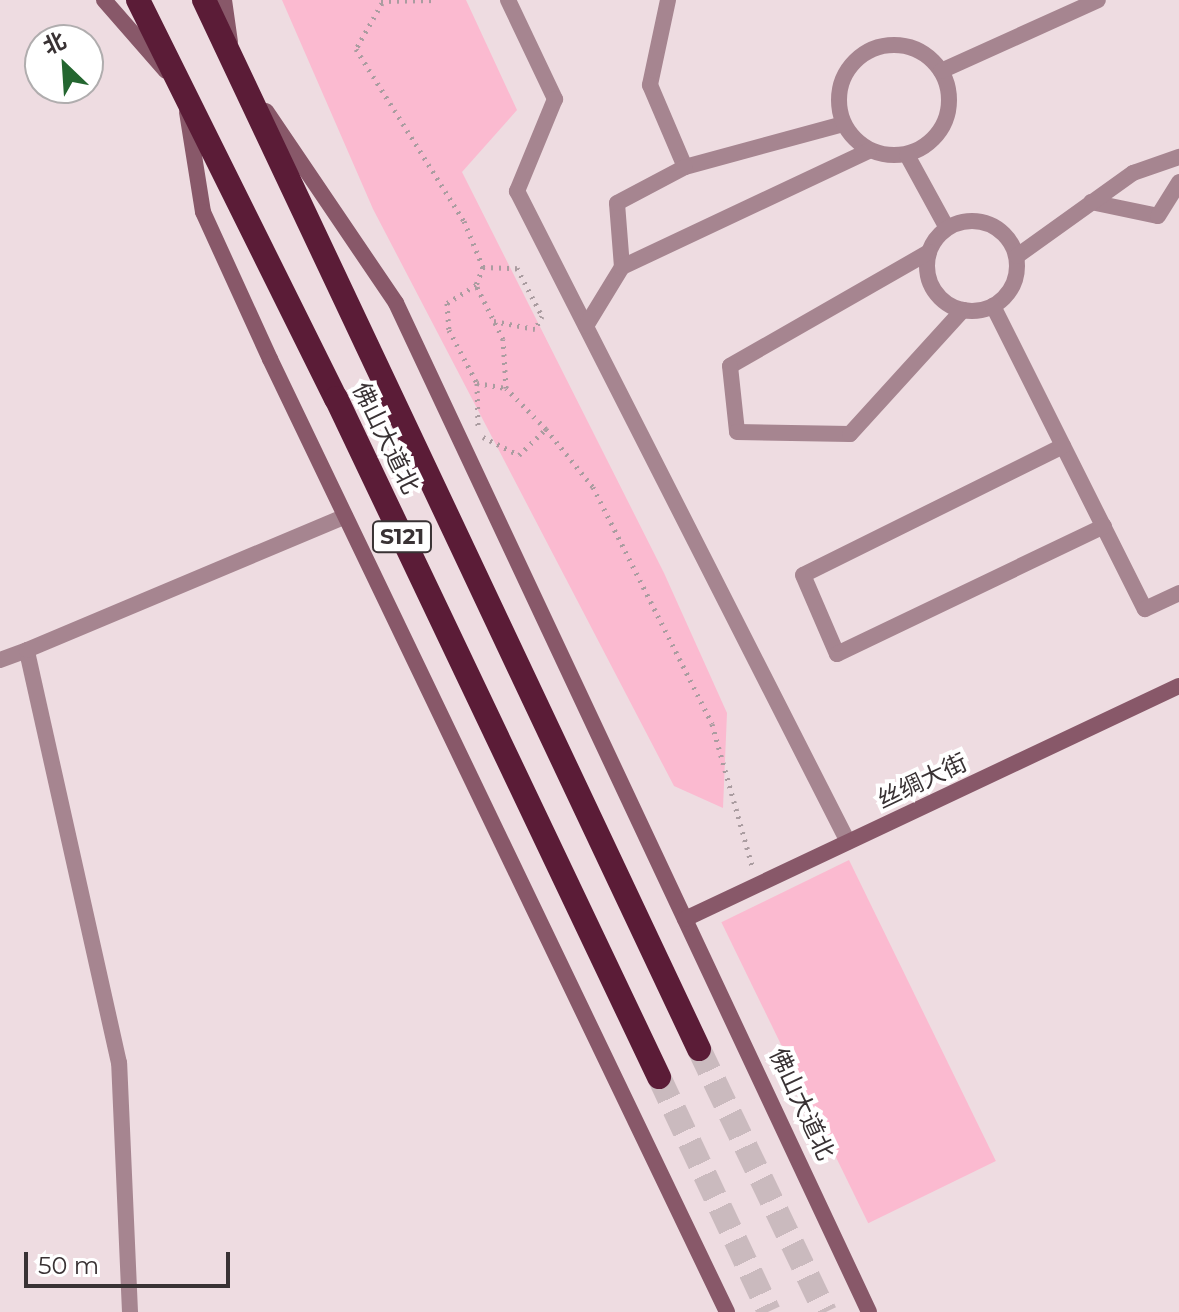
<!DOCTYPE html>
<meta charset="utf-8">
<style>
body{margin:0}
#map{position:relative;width:1179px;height:1312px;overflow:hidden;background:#eedce1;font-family:Montserrat,"Noto Sans SC",sans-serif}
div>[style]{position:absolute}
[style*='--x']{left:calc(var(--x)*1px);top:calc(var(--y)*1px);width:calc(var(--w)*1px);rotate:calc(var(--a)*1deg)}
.green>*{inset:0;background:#fbbad0;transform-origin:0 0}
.highway-tunnel>*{height:24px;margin-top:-12px;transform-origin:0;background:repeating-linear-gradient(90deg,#cababe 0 24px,transparent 0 36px)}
.path>*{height:5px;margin-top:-2.5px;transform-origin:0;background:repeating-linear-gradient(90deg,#aa9ca0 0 2px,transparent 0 8px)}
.street>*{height:16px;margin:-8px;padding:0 8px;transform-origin:8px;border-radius:8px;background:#a68590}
.street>.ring{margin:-8px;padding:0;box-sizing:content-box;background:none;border:16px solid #a68590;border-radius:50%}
.secondary>*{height:16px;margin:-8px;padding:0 8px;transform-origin:8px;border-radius:8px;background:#885869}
.highway>*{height:24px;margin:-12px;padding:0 12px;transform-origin:12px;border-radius:12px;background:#5b1c37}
span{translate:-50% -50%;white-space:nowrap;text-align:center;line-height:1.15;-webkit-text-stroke:8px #fff;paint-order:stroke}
.shield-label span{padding:2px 6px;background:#fff;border:2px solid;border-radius:6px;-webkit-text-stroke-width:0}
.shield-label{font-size:22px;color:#393234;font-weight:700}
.street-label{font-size:24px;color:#393234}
.north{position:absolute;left:24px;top:24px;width:80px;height:80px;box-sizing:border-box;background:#fff;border:2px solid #b0adae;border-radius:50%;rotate:335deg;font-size:22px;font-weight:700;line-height:32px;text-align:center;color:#393234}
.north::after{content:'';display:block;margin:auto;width:28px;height:36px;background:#246630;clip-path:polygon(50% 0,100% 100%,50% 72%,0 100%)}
.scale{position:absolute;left:24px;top:1252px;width:206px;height:36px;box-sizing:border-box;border:4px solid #393234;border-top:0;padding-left:10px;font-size:24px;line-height:28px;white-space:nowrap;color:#393234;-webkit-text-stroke:6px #fff;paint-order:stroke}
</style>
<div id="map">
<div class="green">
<i style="clip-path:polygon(282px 0,466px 0,517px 110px,462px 172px,664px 573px,727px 713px,723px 808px,674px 786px,373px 209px)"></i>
<i style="left:849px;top:860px;width:335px;height:142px;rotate:64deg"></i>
</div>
<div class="highway-tunnel">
<i style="--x:699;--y:1049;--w:292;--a:64.4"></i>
<i style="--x:659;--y:1077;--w:259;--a:64.9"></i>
</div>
<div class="path">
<i style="--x:381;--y:1;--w:56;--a:-1"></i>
<i style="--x:382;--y:3;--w:53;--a:119.5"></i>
<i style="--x:356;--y:49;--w:203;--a:57.9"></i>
<i style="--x:464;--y:221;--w:50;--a:67.6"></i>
<i style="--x:483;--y:267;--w:19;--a:111"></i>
<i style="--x:476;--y:285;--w:34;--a:148"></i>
<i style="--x:447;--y:303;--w:27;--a:86"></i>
<i style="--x:449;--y:330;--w:60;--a:62.2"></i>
<i style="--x:477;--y:383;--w:29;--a:10"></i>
<i style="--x:506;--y:388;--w:49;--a:-93.5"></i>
<i style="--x:503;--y:339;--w:60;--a:-116.6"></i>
<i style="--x:483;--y:267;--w:34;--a:2"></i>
<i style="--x:517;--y:268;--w:54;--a:62.5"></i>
<i style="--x:542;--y:316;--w:15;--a:118"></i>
<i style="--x:535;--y:329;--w:42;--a:-169"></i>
<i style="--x:477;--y:383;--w:43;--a:88.7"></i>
<i style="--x:546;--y:429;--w:75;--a:51"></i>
<i style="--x:593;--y:487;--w:265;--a:63.3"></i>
<i style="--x:712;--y:724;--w:147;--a:74.2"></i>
<i style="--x:483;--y:437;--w:40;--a:26.6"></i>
<i style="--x:519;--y:455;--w:37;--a:-44"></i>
<i style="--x:546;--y:429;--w:57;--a:-134.3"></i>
</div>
<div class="street">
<i style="--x:508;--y:0;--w:110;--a:64.6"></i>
<i style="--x:555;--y:99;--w:100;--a:112.4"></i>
<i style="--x:517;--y:191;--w:730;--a:63.05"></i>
<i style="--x:668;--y:0;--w:87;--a:102"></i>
<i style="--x:650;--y:85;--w:89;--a:66.9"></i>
<i style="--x:685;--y:167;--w:164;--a:-15.2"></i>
<i class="ring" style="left:839px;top:45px;width:94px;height:94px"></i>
<i style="--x:941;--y:71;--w:172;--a:-24.3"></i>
<i style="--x:907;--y:155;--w:83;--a:61.3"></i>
<i style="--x:1091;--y:202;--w:68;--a:11.8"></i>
<i style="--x:1158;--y:216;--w:40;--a:-58"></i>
<i class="ring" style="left:927px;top:221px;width:74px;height:74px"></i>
<i style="--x:929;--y:252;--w:229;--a:150.2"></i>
<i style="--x:730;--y:366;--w:66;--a:83.9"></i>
<i style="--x:737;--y:432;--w:113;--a:1"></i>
<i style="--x:850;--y:434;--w:168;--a:-47.7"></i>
<i style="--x:1017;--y:256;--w:143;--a:-35.6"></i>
<i style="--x:1133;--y:173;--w:49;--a:-19.2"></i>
<i style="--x:622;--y:267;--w:64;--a:-94.5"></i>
<i style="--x:617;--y:203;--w:77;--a:-27.9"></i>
<i style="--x:993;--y:306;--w:339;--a:63.4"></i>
<i style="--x:1145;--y:609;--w:38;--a:-25"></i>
<i style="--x:586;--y:326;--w:69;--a:-58.6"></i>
<i style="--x:622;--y:267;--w:273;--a:-25.2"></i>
<i style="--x:1063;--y:446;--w:290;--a:153.6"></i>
<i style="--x:803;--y:575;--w:86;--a:66.7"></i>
<i style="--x:837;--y:654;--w:296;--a:-25.6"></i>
<i style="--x:0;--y:660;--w:29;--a:-20"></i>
<i style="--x:130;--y:1312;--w:249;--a:-92.5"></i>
<i style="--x:119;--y:1063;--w:423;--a:-102.6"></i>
<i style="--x:27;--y:650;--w:345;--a:-22.8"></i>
</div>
<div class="secondary">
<i style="--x:104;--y:0;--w:94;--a:48.9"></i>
<i style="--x:224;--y:0;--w:42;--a:81.9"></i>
<i style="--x:266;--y:111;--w:232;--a:55.9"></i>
<i style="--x:396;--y:303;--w:1114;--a:64.88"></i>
<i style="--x:187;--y:112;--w:101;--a:80.9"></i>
<i style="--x:203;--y:212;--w:162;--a:65.5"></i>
<i style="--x:270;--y:359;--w:1057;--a:64.38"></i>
<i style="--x:685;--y:919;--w:546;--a:-25.25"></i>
</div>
<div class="highway">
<i style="--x:138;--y:0;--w:445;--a:63.6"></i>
<i style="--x:336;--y:398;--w:752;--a:64.56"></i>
<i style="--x:204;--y:0;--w:1160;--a:64.74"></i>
</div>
<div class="shield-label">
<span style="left:402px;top:537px">S121</span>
</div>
<div class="street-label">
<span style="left:386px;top:438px;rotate:64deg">佛山大道北</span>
<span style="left:922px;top:781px;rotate:-25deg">丝绸大街</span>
<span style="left:802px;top:1104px;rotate:65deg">佛山大道北</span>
</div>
<div class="north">北</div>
<div class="scale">50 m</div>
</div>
